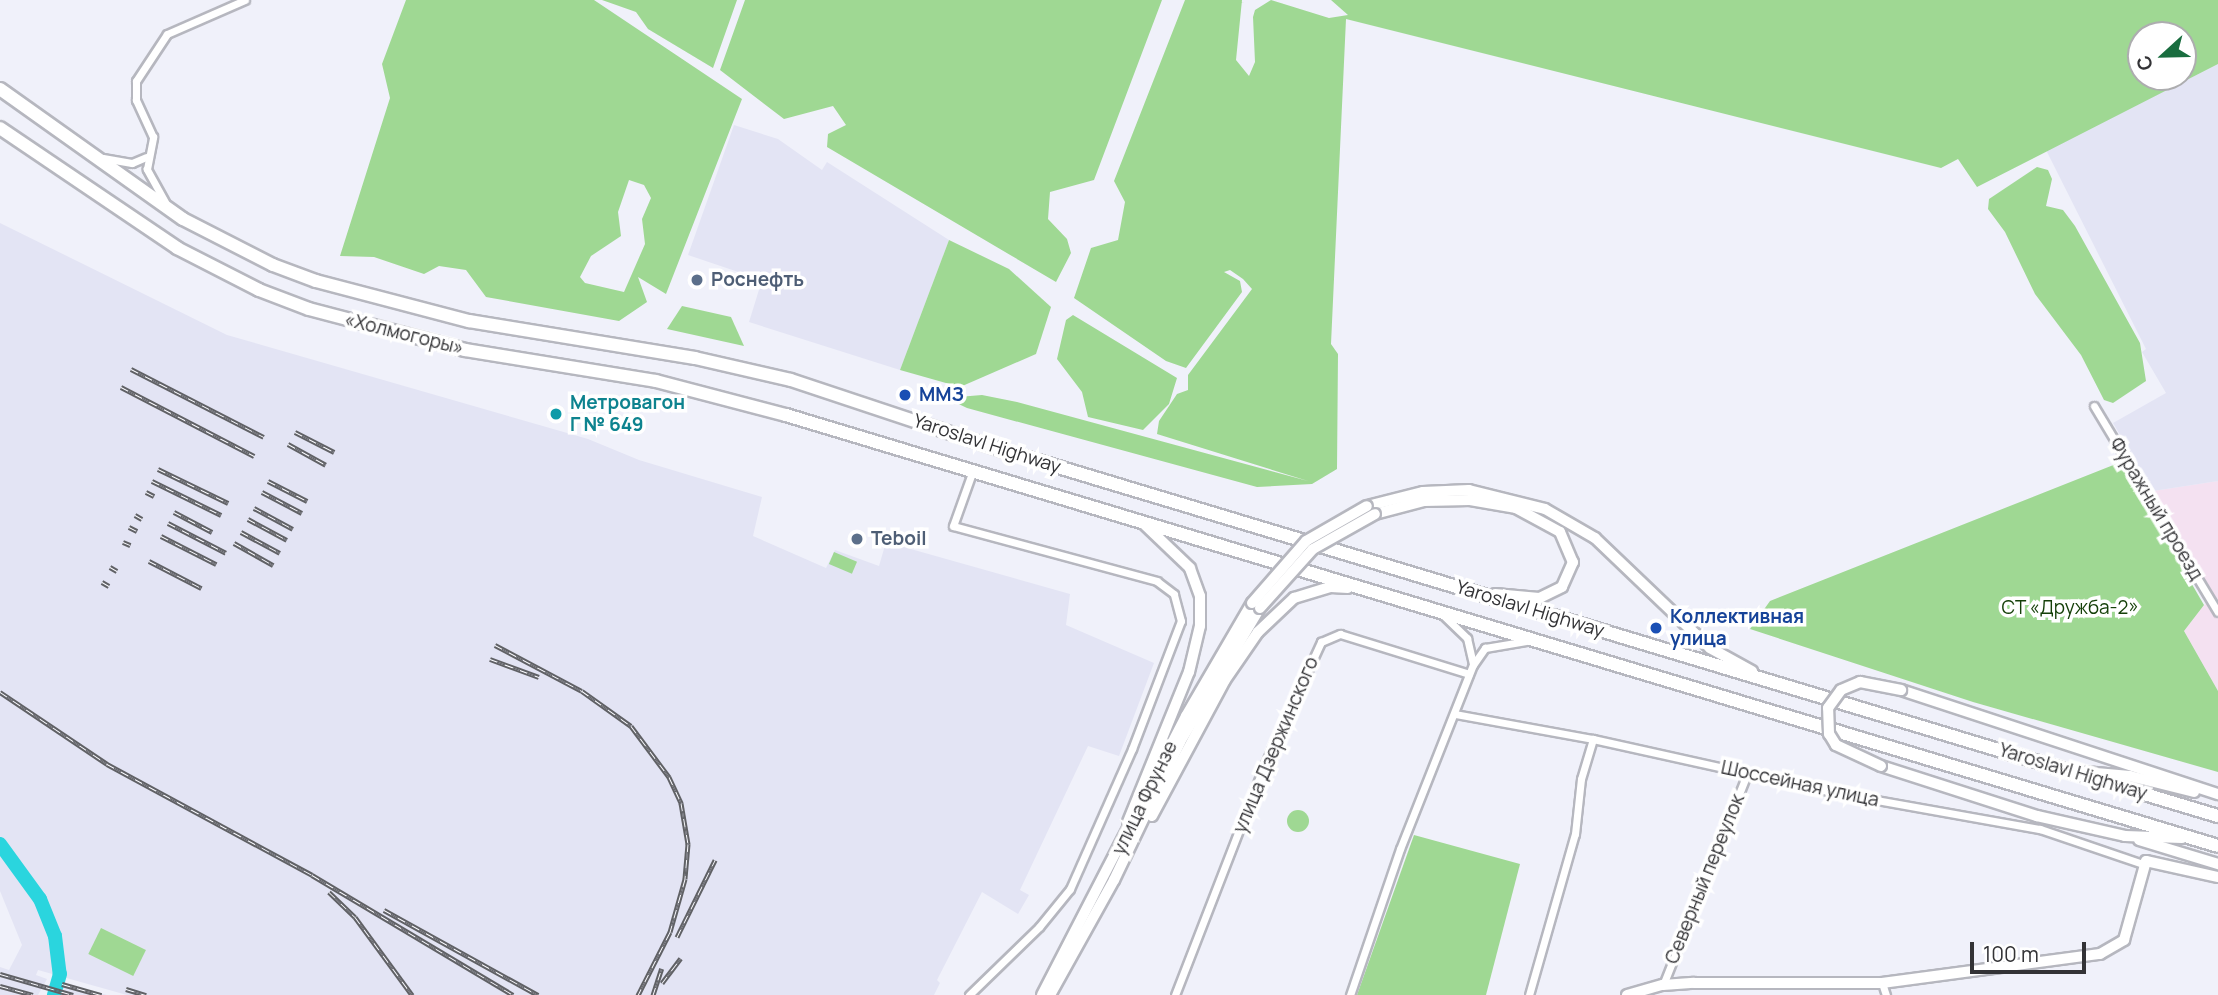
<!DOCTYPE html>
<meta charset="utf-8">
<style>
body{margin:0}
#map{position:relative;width:2218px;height:995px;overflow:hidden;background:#f0f1fa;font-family:Manrope,sans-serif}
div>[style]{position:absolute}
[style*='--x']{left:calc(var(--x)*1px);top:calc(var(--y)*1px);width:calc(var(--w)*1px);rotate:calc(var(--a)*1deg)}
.commercial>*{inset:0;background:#f4e1f1}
.built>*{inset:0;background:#e3e4f4}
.green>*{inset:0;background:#9fd893;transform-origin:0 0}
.round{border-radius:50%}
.river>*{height:14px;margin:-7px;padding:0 7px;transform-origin:7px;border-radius:7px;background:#2ad5de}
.roads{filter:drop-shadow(2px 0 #b6b7bf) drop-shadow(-2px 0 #b6b7bf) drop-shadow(0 2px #b6b7bf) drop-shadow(0 -2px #b6b7bf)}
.street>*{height:7px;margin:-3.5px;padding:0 3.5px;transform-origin:3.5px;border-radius:3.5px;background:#fff}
.secondary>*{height:10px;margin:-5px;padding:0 5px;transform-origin:5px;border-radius:5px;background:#fff}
.highway>*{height:12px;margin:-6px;padding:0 6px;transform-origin:6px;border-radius:6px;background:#fff}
.rail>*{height:5px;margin-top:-2.5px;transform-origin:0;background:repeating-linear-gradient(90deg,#fff 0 8px,#606165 0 16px);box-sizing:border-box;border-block:2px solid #606165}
.bridges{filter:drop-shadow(2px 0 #b6b7bf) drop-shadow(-2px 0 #b6b7bf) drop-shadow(0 2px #b6b7bf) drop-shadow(0 -2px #b6b7bf)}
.secondary-bridge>*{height:10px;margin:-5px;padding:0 5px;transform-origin:5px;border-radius:5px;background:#fff}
.dots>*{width:19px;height:19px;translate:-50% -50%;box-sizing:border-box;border:4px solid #fff;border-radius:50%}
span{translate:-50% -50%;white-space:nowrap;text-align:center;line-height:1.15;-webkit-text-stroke:7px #fff;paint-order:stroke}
.service-label{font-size:19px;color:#4e5e75;font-weight:700}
.left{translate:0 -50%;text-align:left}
.street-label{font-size:19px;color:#333336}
.transit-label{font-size:19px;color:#164399;font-weight:700}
.culture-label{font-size:19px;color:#0d838f;font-weight:700}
.park-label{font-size:19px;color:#154009}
.north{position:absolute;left:2127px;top:21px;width:70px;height:70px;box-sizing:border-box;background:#fff;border:2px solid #adadaf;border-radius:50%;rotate:248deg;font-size:19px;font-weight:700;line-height:28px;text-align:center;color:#333336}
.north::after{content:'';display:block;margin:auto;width:24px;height:32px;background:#196d3f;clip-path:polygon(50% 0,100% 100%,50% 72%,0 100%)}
.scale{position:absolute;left:1970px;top:942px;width:116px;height:32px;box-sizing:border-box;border:4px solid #333336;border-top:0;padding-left:9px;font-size:21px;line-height:24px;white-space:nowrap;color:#333336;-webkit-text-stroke:5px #fff;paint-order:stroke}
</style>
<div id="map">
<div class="commercial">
<i style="clip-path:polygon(2218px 481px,2218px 691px,2184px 631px,2204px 605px,2217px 600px,2153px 491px)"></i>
</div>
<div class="built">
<i style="clip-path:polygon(2218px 64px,2218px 481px,2153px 491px,2113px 423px,2166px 393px,2142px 352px,2146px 349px,2046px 150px)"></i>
<i style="clip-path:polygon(734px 125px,778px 139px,822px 170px,827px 162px,949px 240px,900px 370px,749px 322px,762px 280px,688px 255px)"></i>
<i style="clip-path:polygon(0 223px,227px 335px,588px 439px,639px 460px,762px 497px,753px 536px,826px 568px,835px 550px,879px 566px,886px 542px,1070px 594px,1066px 625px,1154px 663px,1119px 756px,1088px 746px,1020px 890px,1029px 895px,1018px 914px,982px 892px,937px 980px,940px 983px,934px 995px,127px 995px,38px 970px,36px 975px,47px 979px,38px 995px,0 995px,0 967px,9px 970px,22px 945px,0 891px)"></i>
<i style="clip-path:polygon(66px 984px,107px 995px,59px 995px)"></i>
</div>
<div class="green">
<i style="clip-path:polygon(evenodd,406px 0,594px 0,742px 99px,666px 294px,638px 277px,647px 302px,619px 321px,486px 297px,466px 270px,439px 266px,424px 274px,374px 257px,340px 256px,390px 98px,382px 64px,406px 0,629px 180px,644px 185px,651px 198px,642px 219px,645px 244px,624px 292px,585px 283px,580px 277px,591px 256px,621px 236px,618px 212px,629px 180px)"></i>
<i style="clip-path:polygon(602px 0,737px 0,713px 68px,648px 29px,636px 12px)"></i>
<i style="clip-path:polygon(745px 0,1162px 0,1094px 180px,1050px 192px,1048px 219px,1067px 239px,1071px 253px,1056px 282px,827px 147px,828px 134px,846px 125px,833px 106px,784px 119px,720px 70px)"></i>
<i style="clip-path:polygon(evenodd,1185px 0,1242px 0,1236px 60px,1249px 76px,1255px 62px,1253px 17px,1255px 10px,1271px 0,1329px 18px,1348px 15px,1331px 0,2218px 0,2218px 64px,1977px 187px,1958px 159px,1941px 168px,1346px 19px,1331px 344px,1338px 354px,1337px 469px,1312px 484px,1257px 487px,967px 408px,946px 398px,982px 395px,1017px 402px,1308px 481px,1157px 434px,1159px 421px,1177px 394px,1188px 390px,1188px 375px,1252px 289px,1243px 279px,1230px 270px,1224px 272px,1240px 281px,1242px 292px,1186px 368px,1166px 361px,1074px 298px,1091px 248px,1118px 240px,1125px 202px,1114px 181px,1185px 0,2141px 35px,2183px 35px,2183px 77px,2141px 77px,2141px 35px)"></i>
<i style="clip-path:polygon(2037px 167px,2048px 170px,2052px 179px,2046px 206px,2063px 210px,2075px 226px,2140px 343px,2146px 381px,2113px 403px,2104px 400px,2081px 355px,2035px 294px,2005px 232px,1988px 209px,1989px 199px)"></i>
<i style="clip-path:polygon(949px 240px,1009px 269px,1051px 307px,1036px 354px,960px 387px,900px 370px)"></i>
<i style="clip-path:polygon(682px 306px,731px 317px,744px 346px,667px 329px)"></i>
<i style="clip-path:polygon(1073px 315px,1177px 378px,1169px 404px,1143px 430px,1088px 417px,1082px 392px,1057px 359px,1066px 320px)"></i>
<i style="clip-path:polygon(2121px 462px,2204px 605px,2184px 631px,2218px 691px,2218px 772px,1973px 702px,1750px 629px,1770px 601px)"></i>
<i style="left:834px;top:552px;width:25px;height:13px;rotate:23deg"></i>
<i class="round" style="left:1287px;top:810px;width:22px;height:22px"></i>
<i style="clip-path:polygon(1414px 835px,1520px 864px,1486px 995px,1357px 995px)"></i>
<i style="left:101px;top:928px;width:50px;height:29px;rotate:26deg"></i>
</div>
<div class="river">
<i style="--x:0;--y:844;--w:68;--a:54"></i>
<i style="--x:40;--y:899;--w:40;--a:68"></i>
<i style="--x:55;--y:936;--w:38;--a:83"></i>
<i style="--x:60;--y:974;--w:22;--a:106"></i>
</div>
<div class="roads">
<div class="street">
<i style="--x:103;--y:158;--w:29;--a:10"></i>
<i style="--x:132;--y:163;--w:15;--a:-23"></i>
<i style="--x:165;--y:202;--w:38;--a:-119"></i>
<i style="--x:147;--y:169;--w:33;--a:-79"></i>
<i style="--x:153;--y:137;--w:41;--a:-114.7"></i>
<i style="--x:136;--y:100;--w:19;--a:-90"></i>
<i style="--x:136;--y:81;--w:56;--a:-56.6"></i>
<i style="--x:167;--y:34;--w:85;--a:-23.6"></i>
<i style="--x:2094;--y:406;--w:240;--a:59"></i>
<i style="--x:1442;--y:614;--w:35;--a:44"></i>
<i style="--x:1467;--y:638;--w:27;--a:77"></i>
<i style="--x:1455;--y:714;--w:140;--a:10.3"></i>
<i style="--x:1593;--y:739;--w:250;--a:12.5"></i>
<i style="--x:1837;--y:793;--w:206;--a:10.1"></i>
<i style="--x:2040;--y:829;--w:109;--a:18.8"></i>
<i style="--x:1882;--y:983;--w:13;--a:72"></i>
<i style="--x:1663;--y:985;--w:227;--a:-68.3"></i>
<i style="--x:969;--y:995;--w:98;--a:-44.2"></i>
<i style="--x:1039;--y:927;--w:49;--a:-50.8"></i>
<i style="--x:1070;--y:889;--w:153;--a:-66.1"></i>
<i style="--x:1132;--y:749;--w:137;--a:-69.1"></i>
<i style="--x:1181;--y:621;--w:28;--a:-105"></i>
<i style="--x:1174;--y:594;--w:21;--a:-143"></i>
<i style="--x:1157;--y:581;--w:211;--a:-164.9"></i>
<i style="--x:953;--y:526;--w:59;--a:-70.3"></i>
<i style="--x:1175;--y:995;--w:243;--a:-68.8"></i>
<i style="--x:1263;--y:768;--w:139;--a:-65.3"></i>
<i style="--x:1321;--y:642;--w:21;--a:-23"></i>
<i style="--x:1340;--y:634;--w:135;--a:17.2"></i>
<i style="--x:1350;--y:995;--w:154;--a:-71.1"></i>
<i style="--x:1400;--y:849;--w:198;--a:-68.4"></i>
<i style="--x:1473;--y:665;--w:21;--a:-55"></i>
<i style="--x:1485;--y:648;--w:43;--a:-9.5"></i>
<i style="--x:1529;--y:995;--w:167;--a:-74.1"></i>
<i style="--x:1575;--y:834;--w:55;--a:-83.8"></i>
<i style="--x:1581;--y:779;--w:42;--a:-73.3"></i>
</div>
<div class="secondary">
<i style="--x:1367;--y:506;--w:58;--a:-14"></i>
<i style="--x:1423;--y:492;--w:46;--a:-2.5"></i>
<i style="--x:1469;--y:490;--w:78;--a:14"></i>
<i style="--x:1545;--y:509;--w:58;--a:30.1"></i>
<i style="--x:1595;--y:538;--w:159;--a:43.7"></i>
<i style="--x:1710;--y:648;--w:48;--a:28.7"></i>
<i style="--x:1375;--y:514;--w:51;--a:-14.9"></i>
<i style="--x:1424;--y:501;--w:46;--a:-1.2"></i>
<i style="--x:1470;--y:500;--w:47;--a:9.9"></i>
<i style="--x:1516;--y:508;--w:50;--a:28.6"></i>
<i style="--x:1560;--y:532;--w:33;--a:67"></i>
<i style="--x:1573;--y:562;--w:27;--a:114"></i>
<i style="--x:1562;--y:587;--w:25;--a:154"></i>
<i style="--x:1539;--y:598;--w:44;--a:-174.8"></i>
<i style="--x:1901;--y:690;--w:334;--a:18.2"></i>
<i style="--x:1881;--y:766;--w:164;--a:17.8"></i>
<i style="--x:2037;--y:816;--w:90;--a:12.8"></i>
<i style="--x:2125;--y:836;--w:57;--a:2"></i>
<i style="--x:2085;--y:772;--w:45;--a:5.1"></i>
<i style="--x:2130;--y:776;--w:66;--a:14"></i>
<i style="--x:1152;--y:816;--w:154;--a:-61.8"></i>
<i style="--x:1225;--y:680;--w:58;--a:-55.5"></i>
<i style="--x:1258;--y:632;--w:50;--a:-43.4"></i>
<i style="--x:1294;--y:598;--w:39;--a:-17"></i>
<i style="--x:1331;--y:587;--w:17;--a:3"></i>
<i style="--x:1128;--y:822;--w:162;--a:-67.9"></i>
<i style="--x:1189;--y:672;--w:47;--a:-76.6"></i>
<i style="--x:1200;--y:626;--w:30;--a:-90"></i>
<i style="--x:1200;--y:596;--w:30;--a:-110"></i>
<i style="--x:1190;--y:568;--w:62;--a:-136.3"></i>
<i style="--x:2139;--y:840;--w:83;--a:16.9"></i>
<i style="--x:1042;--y:995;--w:314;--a:-62.7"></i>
<i style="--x:1186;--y:716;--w:131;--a:-59.7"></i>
<i style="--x:1050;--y:995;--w:132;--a:-60.9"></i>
<i style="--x:1114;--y:880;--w:153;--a:-64.4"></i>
<i style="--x:1180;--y:742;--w:156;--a:-59.2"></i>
<i style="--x:1627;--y:995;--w:37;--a:-16"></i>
<i style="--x:1663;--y:985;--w:31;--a:-4"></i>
<i style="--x:1694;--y:983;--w:188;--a:0"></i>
<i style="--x:1882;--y:983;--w:220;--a:-7.6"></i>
<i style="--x:2100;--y:954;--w:28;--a:-30"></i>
<i style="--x:2124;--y:940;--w:82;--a:-74.4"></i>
<i style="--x:2146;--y:861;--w:74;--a:12.5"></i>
</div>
<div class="highway">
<i style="--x:0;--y:89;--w:224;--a:35.4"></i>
<i style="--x:183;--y:219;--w:101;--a:27.1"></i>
<i style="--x:273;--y:265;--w:46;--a:20.4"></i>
<i style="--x:316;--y:281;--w:158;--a:14.7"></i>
<i style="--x:469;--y:321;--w:229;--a:9.3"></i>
<i style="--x:695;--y:358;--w:98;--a:12.9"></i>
<i style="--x:791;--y:380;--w:225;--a:18.4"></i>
<i style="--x:1005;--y:451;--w:1267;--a:16.75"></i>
<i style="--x:0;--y:128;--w:214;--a:34.1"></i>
<i style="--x:177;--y:248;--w:92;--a:27.1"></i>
<i style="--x:259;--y:290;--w:53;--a:20.8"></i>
<i style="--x:309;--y:309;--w:161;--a:14.7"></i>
<i style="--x:465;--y:350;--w:193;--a:9.2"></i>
<i style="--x:656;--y:381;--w:134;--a:14.7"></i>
<i style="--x:786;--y:415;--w:1495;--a:16.75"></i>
</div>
</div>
<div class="rail">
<i style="--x:131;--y:369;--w:149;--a:27.1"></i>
<i style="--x:121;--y:387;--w:150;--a:27.4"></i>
<i style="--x:295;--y:432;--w:44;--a:27.1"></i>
<i style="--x:288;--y:444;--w:43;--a:28.9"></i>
<i style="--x:158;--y:469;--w:78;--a:25.9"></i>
<i style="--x:152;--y:481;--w:77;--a:26.2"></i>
<i style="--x:268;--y:481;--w:44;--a:27.1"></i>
<i style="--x:146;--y:492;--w:9;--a:27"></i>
<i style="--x:262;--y:492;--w:45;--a:27.7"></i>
<i style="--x:254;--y:508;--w:44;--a:28.3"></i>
<i style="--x:174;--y:512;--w:43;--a:27.8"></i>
<i style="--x:135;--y:515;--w:8;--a:30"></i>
<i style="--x:248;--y:519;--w:44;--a:28.3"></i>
<i style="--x:168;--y:523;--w:65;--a:27.3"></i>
<i style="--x:129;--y:527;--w:9;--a:27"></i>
<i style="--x:241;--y:532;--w:44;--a:28.3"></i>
<i style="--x:161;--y:536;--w:62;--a:27"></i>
<i style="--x:123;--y:542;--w:8;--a:23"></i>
<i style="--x:234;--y:543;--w:45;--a:29.4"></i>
<i style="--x:149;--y:561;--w:59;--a:27.4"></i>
<i style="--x:110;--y:567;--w:8;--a:30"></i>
<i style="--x:102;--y:582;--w:8;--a:30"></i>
<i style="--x:495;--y:645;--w:98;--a:27.9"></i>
<i style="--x:582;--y:691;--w:60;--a:35.5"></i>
<i style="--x:631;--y:726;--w:64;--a:53.3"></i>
<i style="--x:669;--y:777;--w:29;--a:65"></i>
<i style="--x:681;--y:803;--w:42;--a:80.3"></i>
<i style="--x:688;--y:844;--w:35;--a:95"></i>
<i style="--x:685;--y:879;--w:55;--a:105.8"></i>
<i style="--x:670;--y:932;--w:71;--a:116.9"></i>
<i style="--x:490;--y:659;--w:52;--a:20.2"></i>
<i style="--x:0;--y:692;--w:129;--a:33.9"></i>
<i style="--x:107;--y:764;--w:233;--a:28.4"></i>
<i style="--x:312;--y:875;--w:234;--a:30.8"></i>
<i style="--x:329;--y:892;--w:36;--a:44"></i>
<i style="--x:355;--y:917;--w:97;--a:53.8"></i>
<i style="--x:384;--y:910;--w:176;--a:28.9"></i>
<i style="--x:677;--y:937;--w:86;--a:-63.7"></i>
<i style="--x:0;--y:974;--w:76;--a:16"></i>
<i style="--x:662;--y:983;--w:31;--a:-53"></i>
<i style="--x:62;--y:984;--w:41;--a:15.8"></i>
<i style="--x:0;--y:986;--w:34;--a:15"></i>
<i style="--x:126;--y:989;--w:21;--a:17"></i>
<i style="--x:653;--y:995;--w:28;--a:-72"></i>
</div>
<div class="bridges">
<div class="secondary-bridge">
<i style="--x:1252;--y:603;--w:82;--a:-48.9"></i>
<i style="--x:1306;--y:541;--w:70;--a:-29.8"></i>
<i style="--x:1260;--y:608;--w:79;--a:-48.1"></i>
<i style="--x:1313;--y:549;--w:71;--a:-29.4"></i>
<i style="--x:1881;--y:766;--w:50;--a:-155"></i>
<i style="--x:1836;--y:745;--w:13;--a:-122"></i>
<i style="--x:1829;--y:734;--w:26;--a:-92"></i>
<i style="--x:1828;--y:708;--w:22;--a:-54"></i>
<i style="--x:1841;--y:690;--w:21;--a:-23"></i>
<i style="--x:1860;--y:682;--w:42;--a:11"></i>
</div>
</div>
<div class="dots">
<i style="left:697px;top:280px;background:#5c6f8a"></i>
<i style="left:905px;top:395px;background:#1a4fb4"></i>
<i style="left:556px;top:414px;background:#0f9aa8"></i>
<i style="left:857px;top:539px;background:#5c6f8a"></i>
<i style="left:1656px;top:628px;background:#1a4fb4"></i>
</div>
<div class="service-label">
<span class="left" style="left:711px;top:280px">Роснефть</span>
<span class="left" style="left:871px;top:539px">Teboil</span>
</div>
<div class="street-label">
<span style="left:404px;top:334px;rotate:14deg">«Холмогоры»</span>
<span style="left:987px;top:444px;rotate:18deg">Yaroslavl Highway</span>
<span style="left:2156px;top:509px;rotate:59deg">Фуражный проезд</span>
<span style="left:1530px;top:609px;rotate:17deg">Yaroslavl Highway</span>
<span style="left:1276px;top:745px;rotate:-67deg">улица Дзержинского</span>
<span style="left:2073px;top:772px;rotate:17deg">Yaroslavl Highway</span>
<span style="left:1800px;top:784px;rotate:12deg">Шоссейная улица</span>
<span style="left:1145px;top:798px;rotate:-64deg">улица Фрунзе</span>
<span style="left:1705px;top:879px;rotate:-68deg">Северный переулок</span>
</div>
<div class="transit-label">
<span class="left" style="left:919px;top:395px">ММЗ</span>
<span class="left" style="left:1670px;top:628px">Коллективная<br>улица</span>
</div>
<div class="culture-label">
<span class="left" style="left:570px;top:414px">Метровагон<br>Г № 649</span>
</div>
<div class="park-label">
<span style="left:2070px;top:608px">СТ «Дружба-2»</span>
</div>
<div class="north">С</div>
<div class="scale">100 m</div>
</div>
